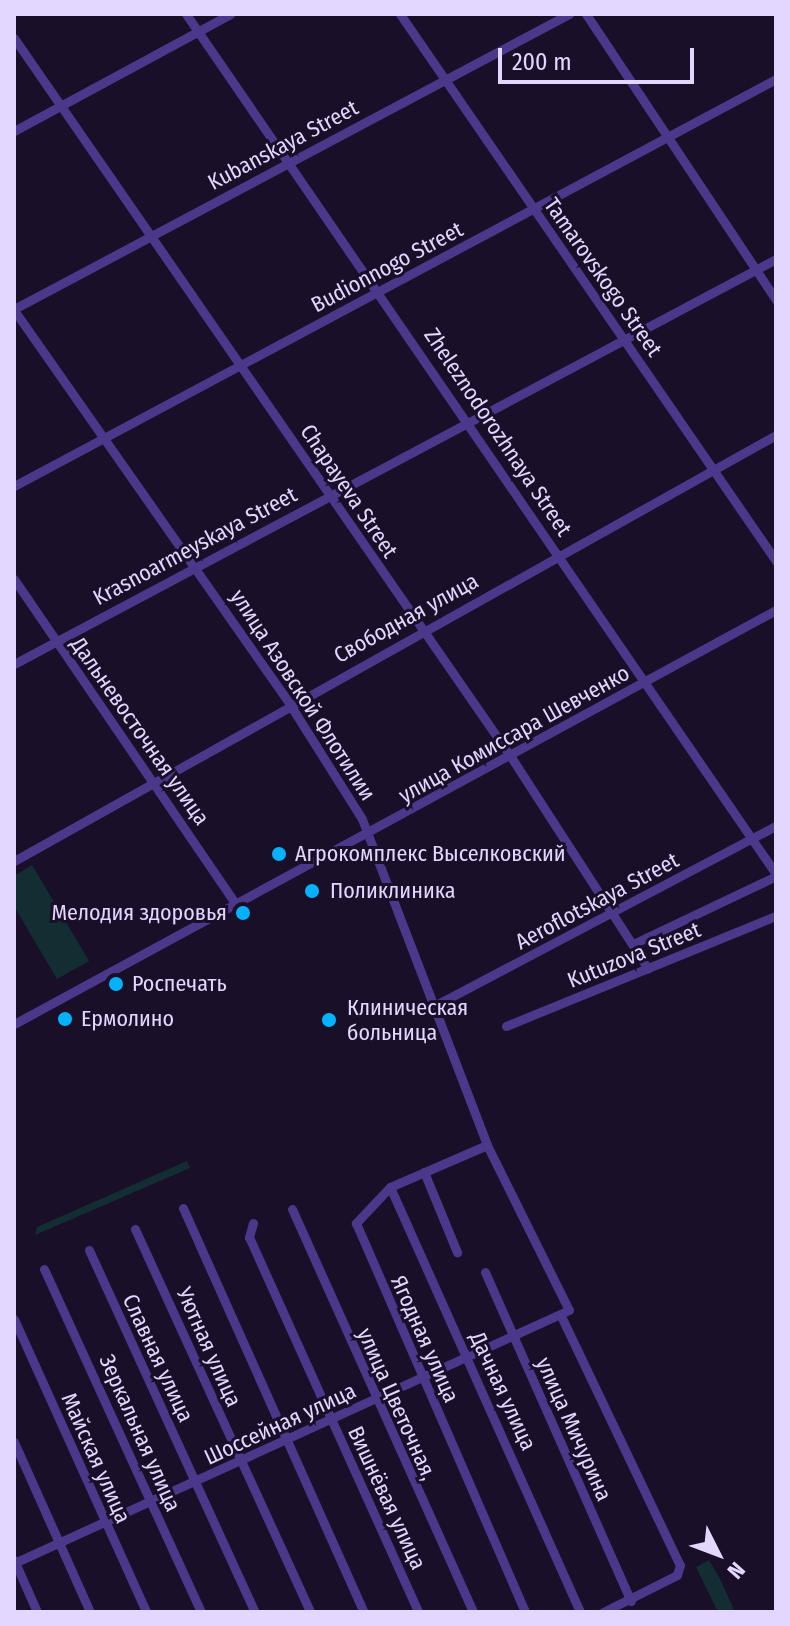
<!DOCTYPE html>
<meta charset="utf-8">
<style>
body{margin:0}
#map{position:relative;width:790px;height:1626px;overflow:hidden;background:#190f29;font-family:"Fira Sans Condensed",sans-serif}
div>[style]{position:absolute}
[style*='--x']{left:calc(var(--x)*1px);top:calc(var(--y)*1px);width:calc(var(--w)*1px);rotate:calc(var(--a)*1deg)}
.green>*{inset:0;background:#122e33}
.minor>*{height:9px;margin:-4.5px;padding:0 4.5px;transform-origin:4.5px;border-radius:4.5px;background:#4c388a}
.dots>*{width:22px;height:22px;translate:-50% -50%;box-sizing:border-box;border:4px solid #190f29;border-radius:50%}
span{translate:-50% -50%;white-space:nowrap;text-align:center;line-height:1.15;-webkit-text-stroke:6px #190f29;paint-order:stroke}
.street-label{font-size:22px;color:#e4d7ff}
.poi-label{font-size:22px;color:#e4d7ff}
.left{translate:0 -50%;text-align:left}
.right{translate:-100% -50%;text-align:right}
.frame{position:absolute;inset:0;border:16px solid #e4d7ff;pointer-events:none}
.north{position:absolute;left:678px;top:1514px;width:80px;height:80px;-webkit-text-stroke:6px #190f29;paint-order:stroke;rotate:132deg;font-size:22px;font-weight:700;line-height:32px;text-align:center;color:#e4d7ff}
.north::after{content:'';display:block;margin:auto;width:28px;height:36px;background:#e4d7ff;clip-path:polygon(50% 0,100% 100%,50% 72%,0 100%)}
.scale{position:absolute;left:498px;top:48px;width:196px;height:36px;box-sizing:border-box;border:4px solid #e4d7ff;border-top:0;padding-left:10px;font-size:24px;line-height:28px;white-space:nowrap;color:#e4d7ff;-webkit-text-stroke:6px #190f29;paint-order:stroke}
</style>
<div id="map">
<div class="green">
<i style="clip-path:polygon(32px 865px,89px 961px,57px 979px,14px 906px,14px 876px)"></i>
<i style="clip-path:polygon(187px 1161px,190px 1168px,35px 1235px,37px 1227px)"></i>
<i style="clip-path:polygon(709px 1560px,720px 1579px,735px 1612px,718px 1612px,696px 1567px)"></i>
</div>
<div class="minor">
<i style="--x:186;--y:14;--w:1043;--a:55.55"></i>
<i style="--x:400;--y:14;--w:664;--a:55.5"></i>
<i style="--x:586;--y:14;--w:343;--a:56.4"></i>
<i style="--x:14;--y:38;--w:874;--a:55.35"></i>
<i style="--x:511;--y:757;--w:252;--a:57.1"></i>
<i style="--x:14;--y:131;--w:246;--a:-28.4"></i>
<i style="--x:14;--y:309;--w:629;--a:-27.99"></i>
<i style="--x:14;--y:310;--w:480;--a:55"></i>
<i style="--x:289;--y:703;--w:137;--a:57.8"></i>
<i style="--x:362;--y:819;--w:349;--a:69"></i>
<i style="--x:487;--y:1145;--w:184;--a:63.6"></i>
<i style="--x:569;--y:1310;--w:610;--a:155.49"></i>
<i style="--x:14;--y:486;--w:864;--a:-28.11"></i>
<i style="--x:14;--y:579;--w:394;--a:55.7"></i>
<i style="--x:14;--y:664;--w:863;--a:-27.99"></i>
<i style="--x:14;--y:861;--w:873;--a:-29.21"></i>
<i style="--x:633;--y:944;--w:158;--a:-25.4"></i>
<i style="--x:434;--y:1006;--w:386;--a:-27.8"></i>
<i style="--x:14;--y:1024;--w:867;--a:-28.52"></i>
<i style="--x:506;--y:1026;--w:292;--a:-22.2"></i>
<i style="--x:487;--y:1145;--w:106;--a:156.6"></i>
<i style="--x:390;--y:1187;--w:50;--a:133.4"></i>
<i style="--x:356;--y:1223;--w:424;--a:66.5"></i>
<i style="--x:424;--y:1172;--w:87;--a:67.6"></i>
<i style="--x:390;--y:1187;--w:466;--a:65.9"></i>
<i style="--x:183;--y:1208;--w:443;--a:65.9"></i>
<i style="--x:292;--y:1209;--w:442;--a:65.8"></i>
<i style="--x:253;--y:1223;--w:15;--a:106"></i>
<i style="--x:249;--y:1237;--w:411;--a:65.7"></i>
<i style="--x:135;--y:1229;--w:421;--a:65.4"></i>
<i style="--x:89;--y:1250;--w:398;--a:65.4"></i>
<i style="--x:44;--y:1269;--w:377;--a:65.4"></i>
<i style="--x:485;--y:1272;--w:360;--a:66.1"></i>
<i style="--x:561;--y:1316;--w:276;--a:64.5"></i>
<i style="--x:680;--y:1565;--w:10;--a:107"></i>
<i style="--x:677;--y:1575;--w:83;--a:153.4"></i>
<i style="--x:14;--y:1319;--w:321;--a:65.7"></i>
<i style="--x:14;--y:1442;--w:186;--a:65.9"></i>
<i style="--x:14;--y:1560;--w:57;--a:66.1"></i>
</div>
<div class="dots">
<i style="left:279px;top:854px;background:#03b1ff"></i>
<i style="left:312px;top:891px;background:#03b1ff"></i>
<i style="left:243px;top:913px;background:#03b1ff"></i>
<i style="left:116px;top:984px;background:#03b1ff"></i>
<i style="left:65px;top:1019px;background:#03b1ff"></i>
<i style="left:329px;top:1020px;background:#03b1ff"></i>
</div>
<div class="street-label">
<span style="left:283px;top:145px;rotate:-28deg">Kubanskaya Street</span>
<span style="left:387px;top:267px;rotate:-28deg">Budionnogo Street</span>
<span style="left:603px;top:277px;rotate:55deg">Tamarovskogo Street</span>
<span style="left:498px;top:432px;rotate:56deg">Zheleznodorozhnaya Street</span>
<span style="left:349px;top:491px;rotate:56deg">Chapayeva Street</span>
<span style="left:195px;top:546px;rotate:-28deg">Krasnoarmeyskaya Street</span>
<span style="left:406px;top:618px;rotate:-29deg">Свободная улица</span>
<span style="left:303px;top:695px;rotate:57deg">улица Азовской Флотилии</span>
<span style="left:140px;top:731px;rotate:55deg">Дальневосточная улица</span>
<span style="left:514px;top:734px;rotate:-29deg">улица Комиссара Шевченко</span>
<span style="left:597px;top:901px;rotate:-28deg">Aeroflotskaya Street</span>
<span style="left:634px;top:955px;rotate:-22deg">Kutuzova Street</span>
<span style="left:425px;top:1339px;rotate:66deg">Ягодная улица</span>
<span style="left:209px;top:1347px;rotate:66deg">Уютная улица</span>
<span style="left:158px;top:1358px;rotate:65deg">Славная улица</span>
<span style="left:503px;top:1391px;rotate:65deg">Дачная улица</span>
<span style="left:397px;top:1404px;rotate:66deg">улица Цветочная,</span>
<span style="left:280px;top:1424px;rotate:-25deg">Шоссейная улица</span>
<span style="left:574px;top:1429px;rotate:66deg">улица Мичурина</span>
<span style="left:140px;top:1433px;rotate:66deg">Зеркальная улица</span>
<span style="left:96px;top:1458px;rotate:66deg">Майская улица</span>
<span style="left:387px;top:1498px;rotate:65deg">Вишнёвая улица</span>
</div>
<div class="poi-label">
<span class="left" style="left:295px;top:854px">Агрокомплекс Выселковский</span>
<span class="left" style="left:330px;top:891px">Поликлиника</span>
<span class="right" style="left:227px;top:913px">Мелодия здоровья</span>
<span class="left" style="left:132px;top:984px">Роспечать</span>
<span class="left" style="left:347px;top:1020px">Клиническая<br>больница</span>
<span class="left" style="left:81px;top:1019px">Ермолино</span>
</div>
<div class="frame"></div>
<div class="north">N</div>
<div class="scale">200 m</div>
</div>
